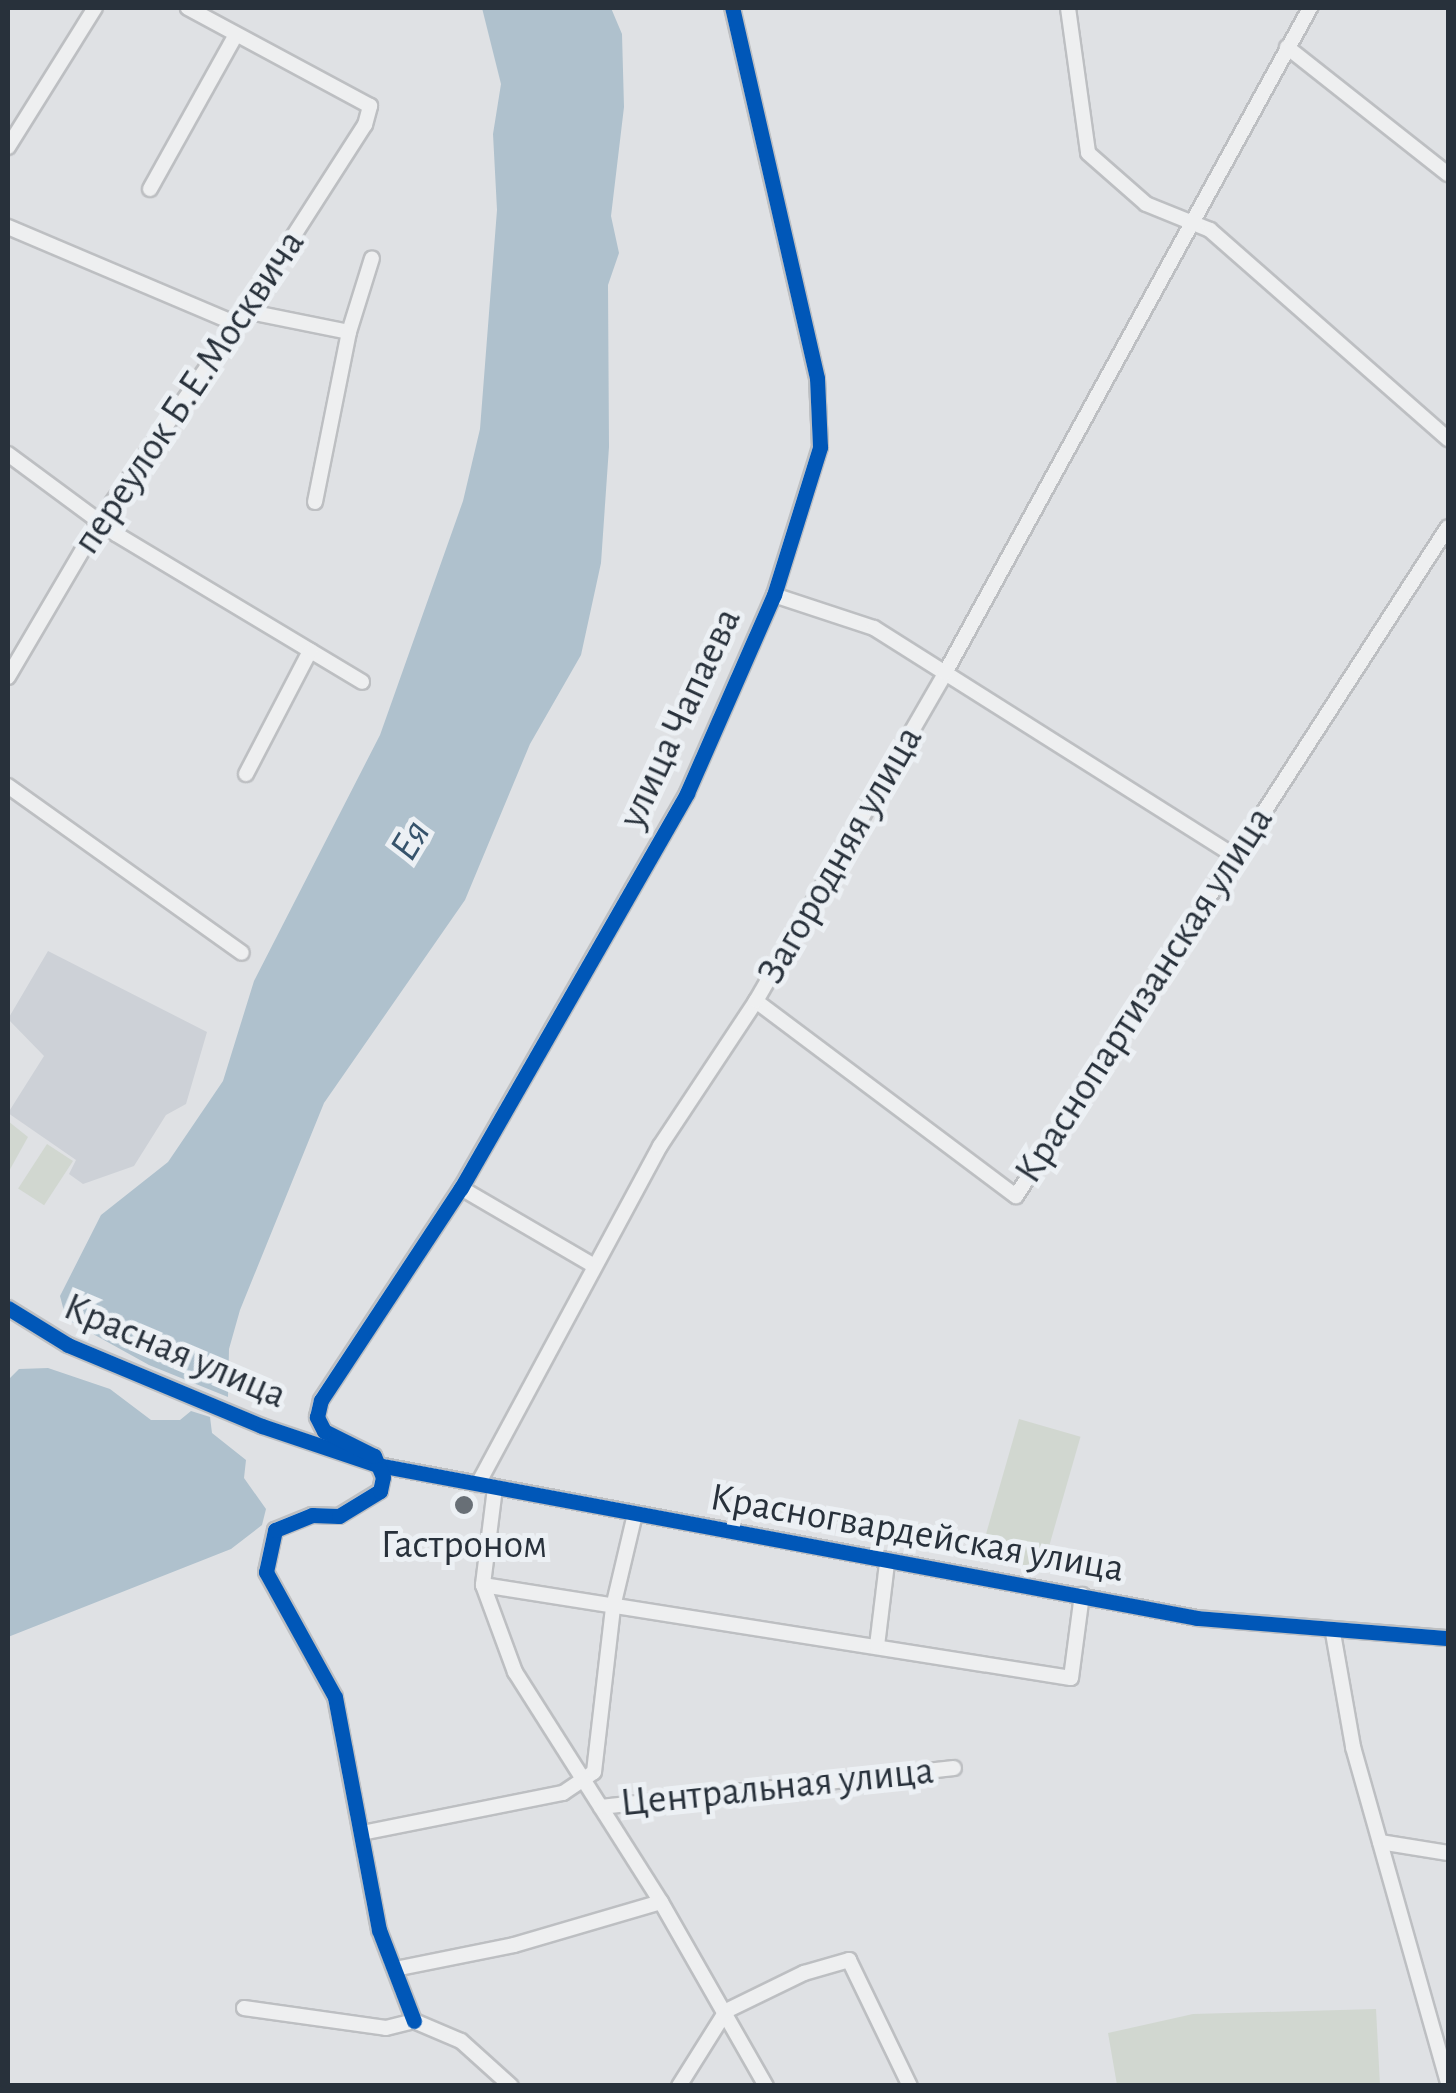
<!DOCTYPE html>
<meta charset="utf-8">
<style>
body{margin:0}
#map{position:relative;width:1456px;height:2093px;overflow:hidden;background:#dfe1e4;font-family:"Alegreya Sans",sans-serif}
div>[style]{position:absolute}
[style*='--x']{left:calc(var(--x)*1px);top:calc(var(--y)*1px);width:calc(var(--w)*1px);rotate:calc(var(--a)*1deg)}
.built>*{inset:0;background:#cdd1d7}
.green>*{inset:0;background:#d1d7d0;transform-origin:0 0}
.water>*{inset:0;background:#afc1cd}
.roads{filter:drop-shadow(2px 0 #bdbfc2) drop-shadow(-2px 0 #bdbfc2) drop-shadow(0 2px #bdbfc2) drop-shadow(0 -2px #bdbfc2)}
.minor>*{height:14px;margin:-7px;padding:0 7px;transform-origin:7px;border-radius:7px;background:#eeeff0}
.cycleway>*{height:15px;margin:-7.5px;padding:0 7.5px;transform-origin:7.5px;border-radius:7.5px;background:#0057b8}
.dots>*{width:28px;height:28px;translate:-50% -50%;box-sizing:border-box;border:5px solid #ecf0f4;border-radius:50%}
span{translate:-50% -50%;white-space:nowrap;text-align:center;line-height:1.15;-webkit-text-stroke:10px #ecf0f4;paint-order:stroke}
.street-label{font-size:40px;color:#28313b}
.poi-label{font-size:40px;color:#28313b}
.water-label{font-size:42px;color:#36536b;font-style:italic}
.frame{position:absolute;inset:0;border:10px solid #28313b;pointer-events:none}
</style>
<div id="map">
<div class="built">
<i style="clip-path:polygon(48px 951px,207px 1032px,186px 1104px,166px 1115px,134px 1166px,83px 1184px,69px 1174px,76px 1160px,8px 1113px,44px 1056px,8px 1019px)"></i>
</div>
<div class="green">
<i style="clip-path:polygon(8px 1121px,28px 1137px,8px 1173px)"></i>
<i style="left:47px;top:1144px;width:31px;height:53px;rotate:33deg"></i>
<i style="left:1019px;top:1419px;width:64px;height:142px;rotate:16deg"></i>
<i style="clip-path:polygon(1376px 2009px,1380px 2085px,1117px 2085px,1108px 2033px,1193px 2014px)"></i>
</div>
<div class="water">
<i style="clip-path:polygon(482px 8px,611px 8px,622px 34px,624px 107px,611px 216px,619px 253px,608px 285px,609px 447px,601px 563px,581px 655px,530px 744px,465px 900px,324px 1103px,240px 1310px,229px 1349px,228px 1397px,149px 1365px,66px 1319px,60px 1296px,101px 1215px,168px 1162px,223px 1081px,254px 981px,380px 735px,463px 501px,480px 429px,497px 210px,493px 134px,501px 84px)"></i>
<i style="clip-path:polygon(48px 1368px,110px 1389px,151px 1420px,180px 1420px,191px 1411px,210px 1417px,212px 1433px,246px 1460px,244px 1478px,266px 1509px,262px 1525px,231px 1549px,8px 1637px,8px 1380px,19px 1369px)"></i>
</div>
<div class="roads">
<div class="minor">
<i style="--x:1068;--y:8;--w:146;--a:82.1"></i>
<i style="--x:1088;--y:153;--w:77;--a:41.3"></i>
<i style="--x:1146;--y:204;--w:69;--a:22.1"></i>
<i style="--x:1210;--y:230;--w:317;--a:41.3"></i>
<i style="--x:1287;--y:47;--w:205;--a:38.3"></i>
<i style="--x:8;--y:147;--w:164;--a:-58"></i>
<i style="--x:150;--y:189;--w:175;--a:-60.9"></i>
<i style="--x:8;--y:227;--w:249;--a:23"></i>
<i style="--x:245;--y:311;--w:106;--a:11.4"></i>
<i style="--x:8;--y:454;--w:134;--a:36.5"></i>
<i style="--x:116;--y:534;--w:287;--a:31"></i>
<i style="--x:315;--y:502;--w:173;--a:-78.7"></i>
<i style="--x:349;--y:332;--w:77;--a:-72.7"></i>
<i style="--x:774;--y:595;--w:105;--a:18.3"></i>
<i style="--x:874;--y:628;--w:427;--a:32.3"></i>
<i style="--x:8;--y:677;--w:182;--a:-59.6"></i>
<i style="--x:100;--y:520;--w:239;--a:-55"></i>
<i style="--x:237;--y:324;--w:237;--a:-57.3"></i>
<i style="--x:365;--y:125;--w:20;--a:-75"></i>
<i style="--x:370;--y:106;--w:207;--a:-151.7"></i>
<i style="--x:246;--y:774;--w:139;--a:-62.5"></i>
<i style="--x:8;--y:786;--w:287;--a:35.5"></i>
<i style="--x:756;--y:1001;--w:325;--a:36.9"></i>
<i style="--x:1016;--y:1196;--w:796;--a:-57.15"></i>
<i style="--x:461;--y:1188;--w:153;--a:30.3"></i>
<i style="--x:8;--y:1308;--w:70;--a:31.7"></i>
<i style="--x:68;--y:1345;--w:210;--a:22.7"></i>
<i style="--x:262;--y:1426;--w:122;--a:18.6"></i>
<i style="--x:378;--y:1465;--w:833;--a:10.58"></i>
<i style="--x:1197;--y:1618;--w:252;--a:4.6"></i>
<i style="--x:478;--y:1484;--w:384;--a:-61.7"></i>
<i style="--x:660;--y:1146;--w:174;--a:-56.5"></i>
<i style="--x:756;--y:1001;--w:379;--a:-60"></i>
<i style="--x:945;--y:673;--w:759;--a:-61.24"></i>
<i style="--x:495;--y:1488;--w:98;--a:97.1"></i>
<i style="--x:483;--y:1585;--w:93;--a:69.8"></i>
<i style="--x:515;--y:1672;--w:272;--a:57.6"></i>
<i style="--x:661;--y:1902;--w:212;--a:60.3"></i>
<i style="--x:483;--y:1585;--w:595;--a:8.99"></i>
<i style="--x:1071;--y:1678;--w:84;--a:-82.5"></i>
<i style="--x:1333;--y:1633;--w:116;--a:80"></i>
<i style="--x:1353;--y:1747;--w:348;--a:74.2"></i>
<i style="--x:877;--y:1646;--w:84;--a:-83.1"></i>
<i style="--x:601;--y:1807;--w:355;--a:-6.3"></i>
<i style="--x:362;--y:1833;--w:205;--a:-11.3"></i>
<i style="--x:563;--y:1793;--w:37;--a:-34"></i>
<i style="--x:594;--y:1772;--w:166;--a:-83.4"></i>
<i style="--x:613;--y:1607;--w:96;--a:-76.7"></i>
<i style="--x:1380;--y:1842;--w:69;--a:9.2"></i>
<i style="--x:395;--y:1969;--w:121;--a:-11.4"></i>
<i style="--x:514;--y:1945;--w:153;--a:-16.3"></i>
<i style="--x:244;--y:2008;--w:143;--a:8"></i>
<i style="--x:386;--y:2028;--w:29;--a:-14"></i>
<i style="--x:414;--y:2021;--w:51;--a:23.1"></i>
<i style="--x:461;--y:2041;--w:67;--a:42"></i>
<i style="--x:414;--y:2021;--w:97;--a:-111"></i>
<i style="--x:379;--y:1930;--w:237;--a:-100.7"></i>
<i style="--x:335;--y:1697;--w:143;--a:-118.9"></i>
<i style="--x:266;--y:1572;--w:43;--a:-77.9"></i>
<i style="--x:275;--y:1530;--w:40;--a:-22"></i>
<i style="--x:312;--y:1515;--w:27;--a:2"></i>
<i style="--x:339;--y:1516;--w:48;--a:-31.4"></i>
<i style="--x:380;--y:1491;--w:14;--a:-78"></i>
<i style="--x:383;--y:1477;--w:23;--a:-113"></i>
<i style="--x:374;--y:1456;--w:56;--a:-153.4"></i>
<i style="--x:324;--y:1431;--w:16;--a:-117"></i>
<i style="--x:317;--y:1417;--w:17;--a:-77"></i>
<i style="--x:321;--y:1400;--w:254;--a:-56.6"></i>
<i style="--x:461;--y:1188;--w:455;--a:-60.2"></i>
<i style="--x:687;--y:793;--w:216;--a:-66.3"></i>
<i style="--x:774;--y:595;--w:155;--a:-72.7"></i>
<i style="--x:820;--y:447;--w:69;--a:-92.5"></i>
<i style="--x:817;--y:378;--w:380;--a:-102.9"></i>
<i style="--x:679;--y:2086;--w:89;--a:-57.9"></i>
<i style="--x:726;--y:2011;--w:87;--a:-26"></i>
<i style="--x:804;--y:1973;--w:47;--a:-16.1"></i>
<i style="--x:849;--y:1960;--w:140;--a:64.2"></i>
</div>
</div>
<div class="cycleway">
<i style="--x:8;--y:1308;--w:70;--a:31.7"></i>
<i style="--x:68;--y:1345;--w:210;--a:22.7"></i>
<i style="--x:262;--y:1426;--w:122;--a:18.6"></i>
<i style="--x:378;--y:1465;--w:833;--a:10.58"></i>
<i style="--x:1197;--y:1618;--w:252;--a:4.6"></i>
<i style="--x:414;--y:2021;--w:97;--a:-111"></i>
<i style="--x:379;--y:1930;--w:237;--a:-100.7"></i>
<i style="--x:335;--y:1697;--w:143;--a:-118.9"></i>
<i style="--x:266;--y:1572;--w:43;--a:-77.9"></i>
<i style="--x:275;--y:1530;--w:40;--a:-22"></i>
<i style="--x:312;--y:1515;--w:27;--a:2"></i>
<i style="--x:339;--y:1516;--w:48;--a:-31.4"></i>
<i style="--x:380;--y:1491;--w:14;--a:-78"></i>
<i style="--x:383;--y:1477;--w:23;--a:-113"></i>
<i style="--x:374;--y:1456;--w:56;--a:-153.4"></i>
<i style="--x:324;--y:1431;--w:16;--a:-117"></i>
<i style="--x:317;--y:1417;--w:17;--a:-77"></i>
<i style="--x:321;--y:1400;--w:254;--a:-56.6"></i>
<i style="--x:461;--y:1188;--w:455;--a:-60.2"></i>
<i style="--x:687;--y:793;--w:216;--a:-66.3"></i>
<i style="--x:774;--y:595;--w:155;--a:-72.7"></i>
<i style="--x:820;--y:447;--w:69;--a:-92.5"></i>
<i style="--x:817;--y:378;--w:380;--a:-102.9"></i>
</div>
<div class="dots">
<i style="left:464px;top:1505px;background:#686f76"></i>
</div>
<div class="street-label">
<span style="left:189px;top:392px;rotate:-56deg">переулок Б.Е.Москвича</span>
<span style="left:680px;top:718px;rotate:-65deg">улица Чапаева</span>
<span style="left:840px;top:855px;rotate:-60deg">Загородняя улица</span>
<span style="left:1144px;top:995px;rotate:-57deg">Краснопартизанская улица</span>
<span style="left:175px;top:1351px;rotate:23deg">Красная улица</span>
<span style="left:917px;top:1533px;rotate:10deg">Красногвардейская улица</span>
<span style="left:777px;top:1787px;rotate:-6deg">Центральная улица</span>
</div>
<div class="poi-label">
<span style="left:464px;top:1545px">Гастроном</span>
</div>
<div class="water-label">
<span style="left:410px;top:840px;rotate:-59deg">Ея</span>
</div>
<div class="frame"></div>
</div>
